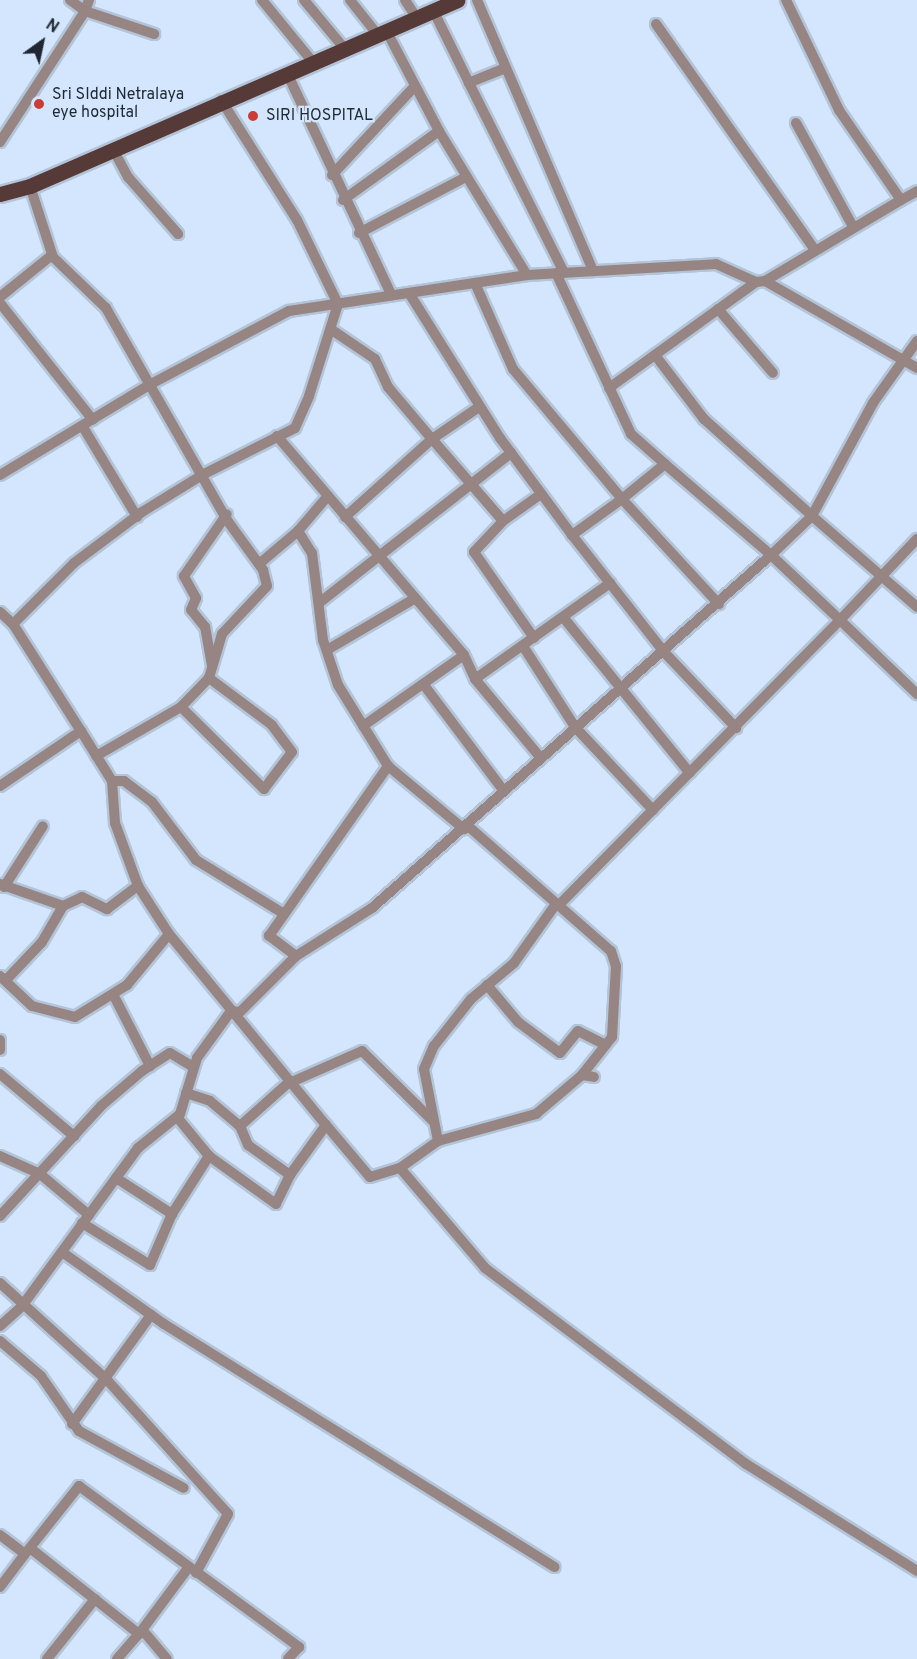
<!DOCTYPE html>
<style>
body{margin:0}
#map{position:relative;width:917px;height:1659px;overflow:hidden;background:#d3e6fd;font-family:Overpass,sans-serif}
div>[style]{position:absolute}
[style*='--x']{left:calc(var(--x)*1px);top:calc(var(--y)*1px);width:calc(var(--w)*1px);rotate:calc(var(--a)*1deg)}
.roads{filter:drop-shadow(2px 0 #b3c4d8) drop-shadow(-2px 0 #b3c4d8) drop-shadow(0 2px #b3c4d8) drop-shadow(0 -2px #b3c4d8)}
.street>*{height:10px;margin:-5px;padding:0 5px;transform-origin:5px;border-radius:5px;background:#968583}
.primary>*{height:15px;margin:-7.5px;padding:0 7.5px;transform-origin:7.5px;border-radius:7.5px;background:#553a37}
.dots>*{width:16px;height:16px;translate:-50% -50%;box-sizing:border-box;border:3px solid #d3e6fd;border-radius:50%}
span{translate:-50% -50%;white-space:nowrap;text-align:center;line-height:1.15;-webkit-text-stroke:4.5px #d3e6fd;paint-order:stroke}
.poi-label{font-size:16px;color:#1f2732}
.left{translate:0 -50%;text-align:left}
.north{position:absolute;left:12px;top:12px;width:60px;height:60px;-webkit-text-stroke:4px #d3e6fd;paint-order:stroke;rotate:33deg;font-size:16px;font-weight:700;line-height:24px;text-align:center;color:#1f2732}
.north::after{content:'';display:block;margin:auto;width:21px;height:27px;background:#1f2732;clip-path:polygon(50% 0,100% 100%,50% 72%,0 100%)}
</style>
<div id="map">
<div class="roads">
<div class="street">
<i style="--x:70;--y:0;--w:19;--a:36"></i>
<i style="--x:85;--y:11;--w:12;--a:-70"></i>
<i style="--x:262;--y:0;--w:79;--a:50.7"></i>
<i style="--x:304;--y:0;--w:62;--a:50.2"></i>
<i style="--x:350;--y:0;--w:43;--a:51.5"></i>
<i style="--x:405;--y:0;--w:20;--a:57"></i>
<i style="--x:477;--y:0;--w:295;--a:66.8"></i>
<i style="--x:433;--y:10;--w:81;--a:63.7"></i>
<i style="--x:656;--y:24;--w:275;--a:54.9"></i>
<i style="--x:386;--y:30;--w:114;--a:62.3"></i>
<i style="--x:439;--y:131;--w:169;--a:58.6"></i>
<i style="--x:503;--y:69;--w:37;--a:158"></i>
<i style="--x:469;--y:83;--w:212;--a:63.4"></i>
<i style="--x:287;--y:73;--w:246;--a:64.8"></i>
<i style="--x:796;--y:123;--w:116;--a:61.2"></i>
<i style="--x:0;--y:142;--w:156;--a:-57"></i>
<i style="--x:85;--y:11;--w:73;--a:18.4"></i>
<i style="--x:113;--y:149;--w:32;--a:62"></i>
<i style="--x:128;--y:177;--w:76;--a:48.7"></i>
<i style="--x:332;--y:175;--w:120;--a:-47"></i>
<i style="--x:30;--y:186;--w:75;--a:72.1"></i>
<i style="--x:53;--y:257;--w:74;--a:43.9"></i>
<i style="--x:106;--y:308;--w:244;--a:60.3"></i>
<i style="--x:227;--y:520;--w:62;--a:54.2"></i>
<i style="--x:263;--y:570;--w:16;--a:76"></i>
<i style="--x:267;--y:586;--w:66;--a:133.2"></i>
<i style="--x:222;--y:634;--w:46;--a:106.5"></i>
<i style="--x:209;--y:678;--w:40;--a:134"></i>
<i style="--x:181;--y:707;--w:98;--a:150"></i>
<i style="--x:343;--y:200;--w:118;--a:-35.7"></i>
<i style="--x:901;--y:200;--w:18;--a:-29"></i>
<i style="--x:359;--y:233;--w:121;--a:-27.6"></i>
<i style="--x:556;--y:273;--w:178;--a:65"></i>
<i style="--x:631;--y:434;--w:45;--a:41.4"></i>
<i style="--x:665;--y:464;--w:55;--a:140.9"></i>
<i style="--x:622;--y:499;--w:143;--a:47.3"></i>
<i style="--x:765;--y:281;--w:158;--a:-30.8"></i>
<i style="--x:901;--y:200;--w:109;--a:-124.6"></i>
<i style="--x:839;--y:110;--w:122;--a:-115.7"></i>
<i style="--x:475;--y:283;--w:94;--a:66.2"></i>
<i style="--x:513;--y:369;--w:170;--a:50"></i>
<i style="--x:622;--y:499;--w:62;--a:144.2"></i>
<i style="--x:409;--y:293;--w:171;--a:57.9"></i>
<i style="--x:500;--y:438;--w:121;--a:53.4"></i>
<i style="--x:572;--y:535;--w:149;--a:51.8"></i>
<i style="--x:664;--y:652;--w:105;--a:46.5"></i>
<i style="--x:0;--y:297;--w:67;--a:-38.9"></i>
<i style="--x:0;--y:303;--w:149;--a:51.5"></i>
<i style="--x:718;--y:309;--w:84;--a:49.3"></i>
<i style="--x:332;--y:330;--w:52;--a:34"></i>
<i style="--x:375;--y:359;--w:31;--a:65"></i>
<i style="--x:388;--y:387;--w:68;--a:49.8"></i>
<i style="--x:432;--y:439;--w:117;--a:138.1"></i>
<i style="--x:917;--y:341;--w:76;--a:125.4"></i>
<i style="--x:873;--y:403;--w:128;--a:118.4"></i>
<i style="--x:812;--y:516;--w:139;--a:40.9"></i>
<i style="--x:655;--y:355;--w:81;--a:52.6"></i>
<i style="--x:704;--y:419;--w:145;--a:41.9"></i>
<i style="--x:812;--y:516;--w:57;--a:136.4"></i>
<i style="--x:771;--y:555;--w:140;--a:-139.4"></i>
<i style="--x:609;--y:388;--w:181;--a:-35.8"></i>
<i style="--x:479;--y:407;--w:57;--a:145.8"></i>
<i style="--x:432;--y:439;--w:108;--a:49.1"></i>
<i style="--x:83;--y:427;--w:105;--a:59"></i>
<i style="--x:277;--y:436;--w:288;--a:49.5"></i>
<i style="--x:464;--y:655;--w:26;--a:65"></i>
<i style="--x:475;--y:679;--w:102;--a:50.2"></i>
<i style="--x:0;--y:475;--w:174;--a:-31.1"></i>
<i style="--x:149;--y:385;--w:158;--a:-27.9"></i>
<i style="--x:289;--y:311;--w:241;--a:-8.6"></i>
<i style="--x:527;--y:275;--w:189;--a:-3.3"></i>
<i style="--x:716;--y:264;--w:44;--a:24.2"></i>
<i style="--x:756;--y:282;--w:9;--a:-6"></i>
<i style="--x:765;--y:281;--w:175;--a:29.8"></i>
<i style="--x:298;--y:531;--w:45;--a:-49.5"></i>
<i style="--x:259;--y:564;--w:51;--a:-40.2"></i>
<i style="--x:298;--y:531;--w:26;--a:58"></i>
<i style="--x:312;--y:553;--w:88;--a:82.8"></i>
<i style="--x:323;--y:640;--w:47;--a:71.6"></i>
<i style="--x:338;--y:685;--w:95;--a:58.3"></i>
<i style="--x:388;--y:766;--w:99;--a:39.7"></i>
<i style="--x:319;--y:603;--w:244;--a:-38"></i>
<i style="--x:0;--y:612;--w:18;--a:43"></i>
<i style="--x:13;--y:624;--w:127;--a:57.6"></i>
<i style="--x:563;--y:617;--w:201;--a:50.9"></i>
<i style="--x:13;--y:624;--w:86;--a:-45"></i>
<i style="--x:74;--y:563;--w:85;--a:-36.9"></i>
<i style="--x:142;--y:512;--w:73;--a:-31.5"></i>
<i style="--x:204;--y:474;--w:102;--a:-26.8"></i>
<i style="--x:295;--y:428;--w:35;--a:-66"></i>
<i style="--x:309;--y:396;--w:96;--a:-72.5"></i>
<i style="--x:338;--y:304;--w:93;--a:-116"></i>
<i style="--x:297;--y:220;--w:142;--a:-122.3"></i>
<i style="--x:534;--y:638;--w:105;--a:-124.9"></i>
<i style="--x:474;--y:552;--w:42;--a:-46.9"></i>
<i style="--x:503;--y:521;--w:47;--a:-35.4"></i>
<i style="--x:523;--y:646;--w:96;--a:57.3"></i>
<i style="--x:575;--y:727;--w:114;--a:46.8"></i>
<i style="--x:327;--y:650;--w:101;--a:-30.4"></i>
<i style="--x:212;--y:666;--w:40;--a:-100"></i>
<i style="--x:205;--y:627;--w:22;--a:-129"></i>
<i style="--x:191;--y:610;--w:13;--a:-67"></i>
<i style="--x:196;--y:598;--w:25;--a:-119"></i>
<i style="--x:184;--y:576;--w:75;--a:-55.3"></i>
<i style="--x:475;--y:679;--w:166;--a:-35.4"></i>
<i style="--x:424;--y:685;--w:133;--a:53"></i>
<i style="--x:181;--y:707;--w:117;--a:44.7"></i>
<i style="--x:264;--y:789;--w:46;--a:-52.9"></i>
<i style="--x:292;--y:752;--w:34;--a:-127"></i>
<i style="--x:272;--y:725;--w:79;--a:-143.3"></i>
<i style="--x:363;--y:726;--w:123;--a:-35.1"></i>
<i style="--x:112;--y:781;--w:12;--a:0"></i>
<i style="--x:124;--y:781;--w:35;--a:37"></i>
<i style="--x:152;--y:802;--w:73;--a:52.8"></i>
<i style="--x:196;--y:860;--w:103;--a:31.5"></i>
<i style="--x:0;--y:786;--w:98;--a:-34.2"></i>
<i style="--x:81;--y:731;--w:59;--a:58.2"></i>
<i style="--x:112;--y:781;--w:42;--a:85.9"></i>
<i style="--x:115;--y:823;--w:67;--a:69.9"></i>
<i style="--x:138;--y:886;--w:57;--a:57.1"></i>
<i style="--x:169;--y:934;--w:247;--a:50.6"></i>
<i style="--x:326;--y:1125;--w:62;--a:125.8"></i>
<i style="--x:468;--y:826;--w:190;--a:41.2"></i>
<i style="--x:611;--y:951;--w:16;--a:72"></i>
<i style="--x:616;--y:966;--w:71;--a:93.2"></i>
<i style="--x:612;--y:1037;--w:48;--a:128.3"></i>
<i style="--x:0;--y:884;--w:67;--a:19.2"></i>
<i style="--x:4;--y:887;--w:72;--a:-57.4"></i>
<i style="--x:558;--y:906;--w:402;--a:-45.4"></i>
<i style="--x:840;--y:620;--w:107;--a:43.9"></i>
<i style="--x:296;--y:956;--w:34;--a:-143"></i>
<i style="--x:269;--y:936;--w:208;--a:-55"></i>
<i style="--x:0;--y:976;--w:44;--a:43.2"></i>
<i style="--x:32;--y:1006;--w:44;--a:14.3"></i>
<i style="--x:75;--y:1017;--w:61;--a:-31.6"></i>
<i style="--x:127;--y:985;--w:66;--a:-50.5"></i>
<i style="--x:7;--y:979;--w:51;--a:-46.6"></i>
<i style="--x:42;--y:942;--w:42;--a:-59.7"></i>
<i style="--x:63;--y:906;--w:21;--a:-25"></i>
<i style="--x:82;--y:897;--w:28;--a:26"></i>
<i style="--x:107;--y:909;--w:39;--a:-37"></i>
<i style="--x:487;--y:985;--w:48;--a:50"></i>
<i style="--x:518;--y:1022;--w:52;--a:36.4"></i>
<i style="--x:560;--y:1053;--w:28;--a:-51"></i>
<i style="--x:578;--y:1031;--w:31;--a:27"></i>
<i style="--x:114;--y:996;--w:79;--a:62.8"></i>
<i style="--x:0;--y:1040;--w:10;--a:90"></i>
<i style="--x:0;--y:1074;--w:97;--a:40"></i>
<i style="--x:186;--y:1093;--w:25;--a:18"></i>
<i style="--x:210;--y:1101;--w:39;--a:40"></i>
<i style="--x:240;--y:1126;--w:21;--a:67"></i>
<i style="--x:248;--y:1145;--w:52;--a:35.5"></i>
<i style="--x:290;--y:1175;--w:32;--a:116"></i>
<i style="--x:276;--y:1204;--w:82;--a:-144.4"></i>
<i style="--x:326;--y:1125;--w:68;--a:49.8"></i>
<i style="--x:370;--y:1177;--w:31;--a:-17"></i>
<i style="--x:400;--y:1168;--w:131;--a:49.6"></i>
<i style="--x:485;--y:1268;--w:326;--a:36.9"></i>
<i style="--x:746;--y:1464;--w:202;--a:32"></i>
<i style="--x:240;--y:1126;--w:63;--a:-41.8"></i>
<i style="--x:287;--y:1084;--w:82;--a:-23.7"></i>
<i style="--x:362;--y:1051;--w:101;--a:44.6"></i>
<i style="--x:438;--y:1141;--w:73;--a:-101"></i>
<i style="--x:424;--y:1069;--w:25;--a:-67"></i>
<i style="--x:434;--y:1046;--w:60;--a:-51.8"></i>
<i style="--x:471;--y:999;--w:56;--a:-39.9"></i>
<i style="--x:514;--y:963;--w:72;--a:-54.6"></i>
<i style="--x:0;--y:1156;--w:44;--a:24.2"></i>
<i style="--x:40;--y:1174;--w:64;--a:39.9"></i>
<i style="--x:400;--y:1168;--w:47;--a:-35.4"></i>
<i style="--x:438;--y:1141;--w:102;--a:-15.4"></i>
<i style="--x:536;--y:1114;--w:60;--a:-40.3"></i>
<i style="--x:582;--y:1075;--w:12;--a:9"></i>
<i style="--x:116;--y:1178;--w:67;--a:32.7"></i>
<i style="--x:172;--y:1214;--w:69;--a:-57.5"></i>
<i style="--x:209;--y:1156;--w:50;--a:-129.4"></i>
<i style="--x:0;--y:1216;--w:149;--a:-47.4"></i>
<i style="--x:101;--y:1106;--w:54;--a:-40.5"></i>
<i style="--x:142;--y:1071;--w:33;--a:-33"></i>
<i style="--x:170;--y:1053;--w:27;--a:31"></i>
<i style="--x:82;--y:1223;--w:80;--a:31.7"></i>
<i style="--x:150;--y:1265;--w:56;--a:-66.7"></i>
<i style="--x:62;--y:1252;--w:125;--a:35.2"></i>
<i style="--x:164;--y:1324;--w:460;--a:31.9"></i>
<i style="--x:0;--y:1283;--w:146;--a:42.2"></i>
<i style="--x:108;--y:1381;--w:179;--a:47.9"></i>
<i style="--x:228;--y:1514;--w:67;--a:118.5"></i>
<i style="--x:0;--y:1326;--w:30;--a:-42"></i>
<i style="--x:22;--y:1306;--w:196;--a:-53.7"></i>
<i style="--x:138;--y:1148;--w:54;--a:-39"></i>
<i style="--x:180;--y:1114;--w:59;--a:-73.1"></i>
<i style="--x:197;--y:1058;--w:58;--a:-54.1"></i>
<i style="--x:231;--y:1011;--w:9;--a:6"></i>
<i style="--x:240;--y:1012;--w:79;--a:-45"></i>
<i style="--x:296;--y:956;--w:90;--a:-32.3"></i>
<i style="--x:372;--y:908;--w:533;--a:-41.5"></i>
<i style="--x:771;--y:555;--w:95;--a:43.3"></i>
<i style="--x:840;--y:620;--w:112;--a:-46.5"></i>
<i style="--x:0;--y:1341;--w:54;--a:40.5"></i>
<i style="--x:41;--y:1376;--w:67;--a:55.4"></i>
<i style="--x:79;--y:1431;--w:119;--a:28.5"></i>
<i style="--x:72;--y:1424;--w:135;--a:-54.1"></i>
<i style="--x:0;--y:1535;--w:31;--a:37"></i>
<i style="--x:25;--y:1554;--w:87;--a:-51.5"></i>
<i style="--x:79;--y:1486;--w:273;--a:36.2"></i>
<i style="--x:299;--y:1647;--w:16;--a:133"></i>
<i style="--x:30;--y:1548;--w:139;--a:38.3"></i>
<i style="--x:139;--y:1634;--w:82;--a:-53.4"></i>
<i style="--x:0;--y:1587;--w:41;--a:-52.9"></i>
<i style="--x:145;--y:1633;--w:34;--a:50"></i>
<i style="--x:47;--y:1659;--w:77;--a:-51.3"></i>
<i style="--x:117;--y:1659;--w:33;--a:-49"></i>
</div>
<div class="primary">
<i style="--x:0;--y:194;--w:31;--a:-15"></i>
<i style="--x:30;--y:186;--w:466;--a:-23.5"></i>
</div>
</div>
<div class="dots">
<i style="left:39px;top:104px;background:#cb3c37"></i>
<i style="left:253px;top:116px;background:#cb3c37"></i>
</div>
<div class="poi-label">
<span class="left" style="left:52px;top:104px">Sri SIddi Netralaya<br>eye hospital</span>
<span class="left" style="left:266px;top:116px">SIRI HOSPITAL</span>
</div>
<div class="north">N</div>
</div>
